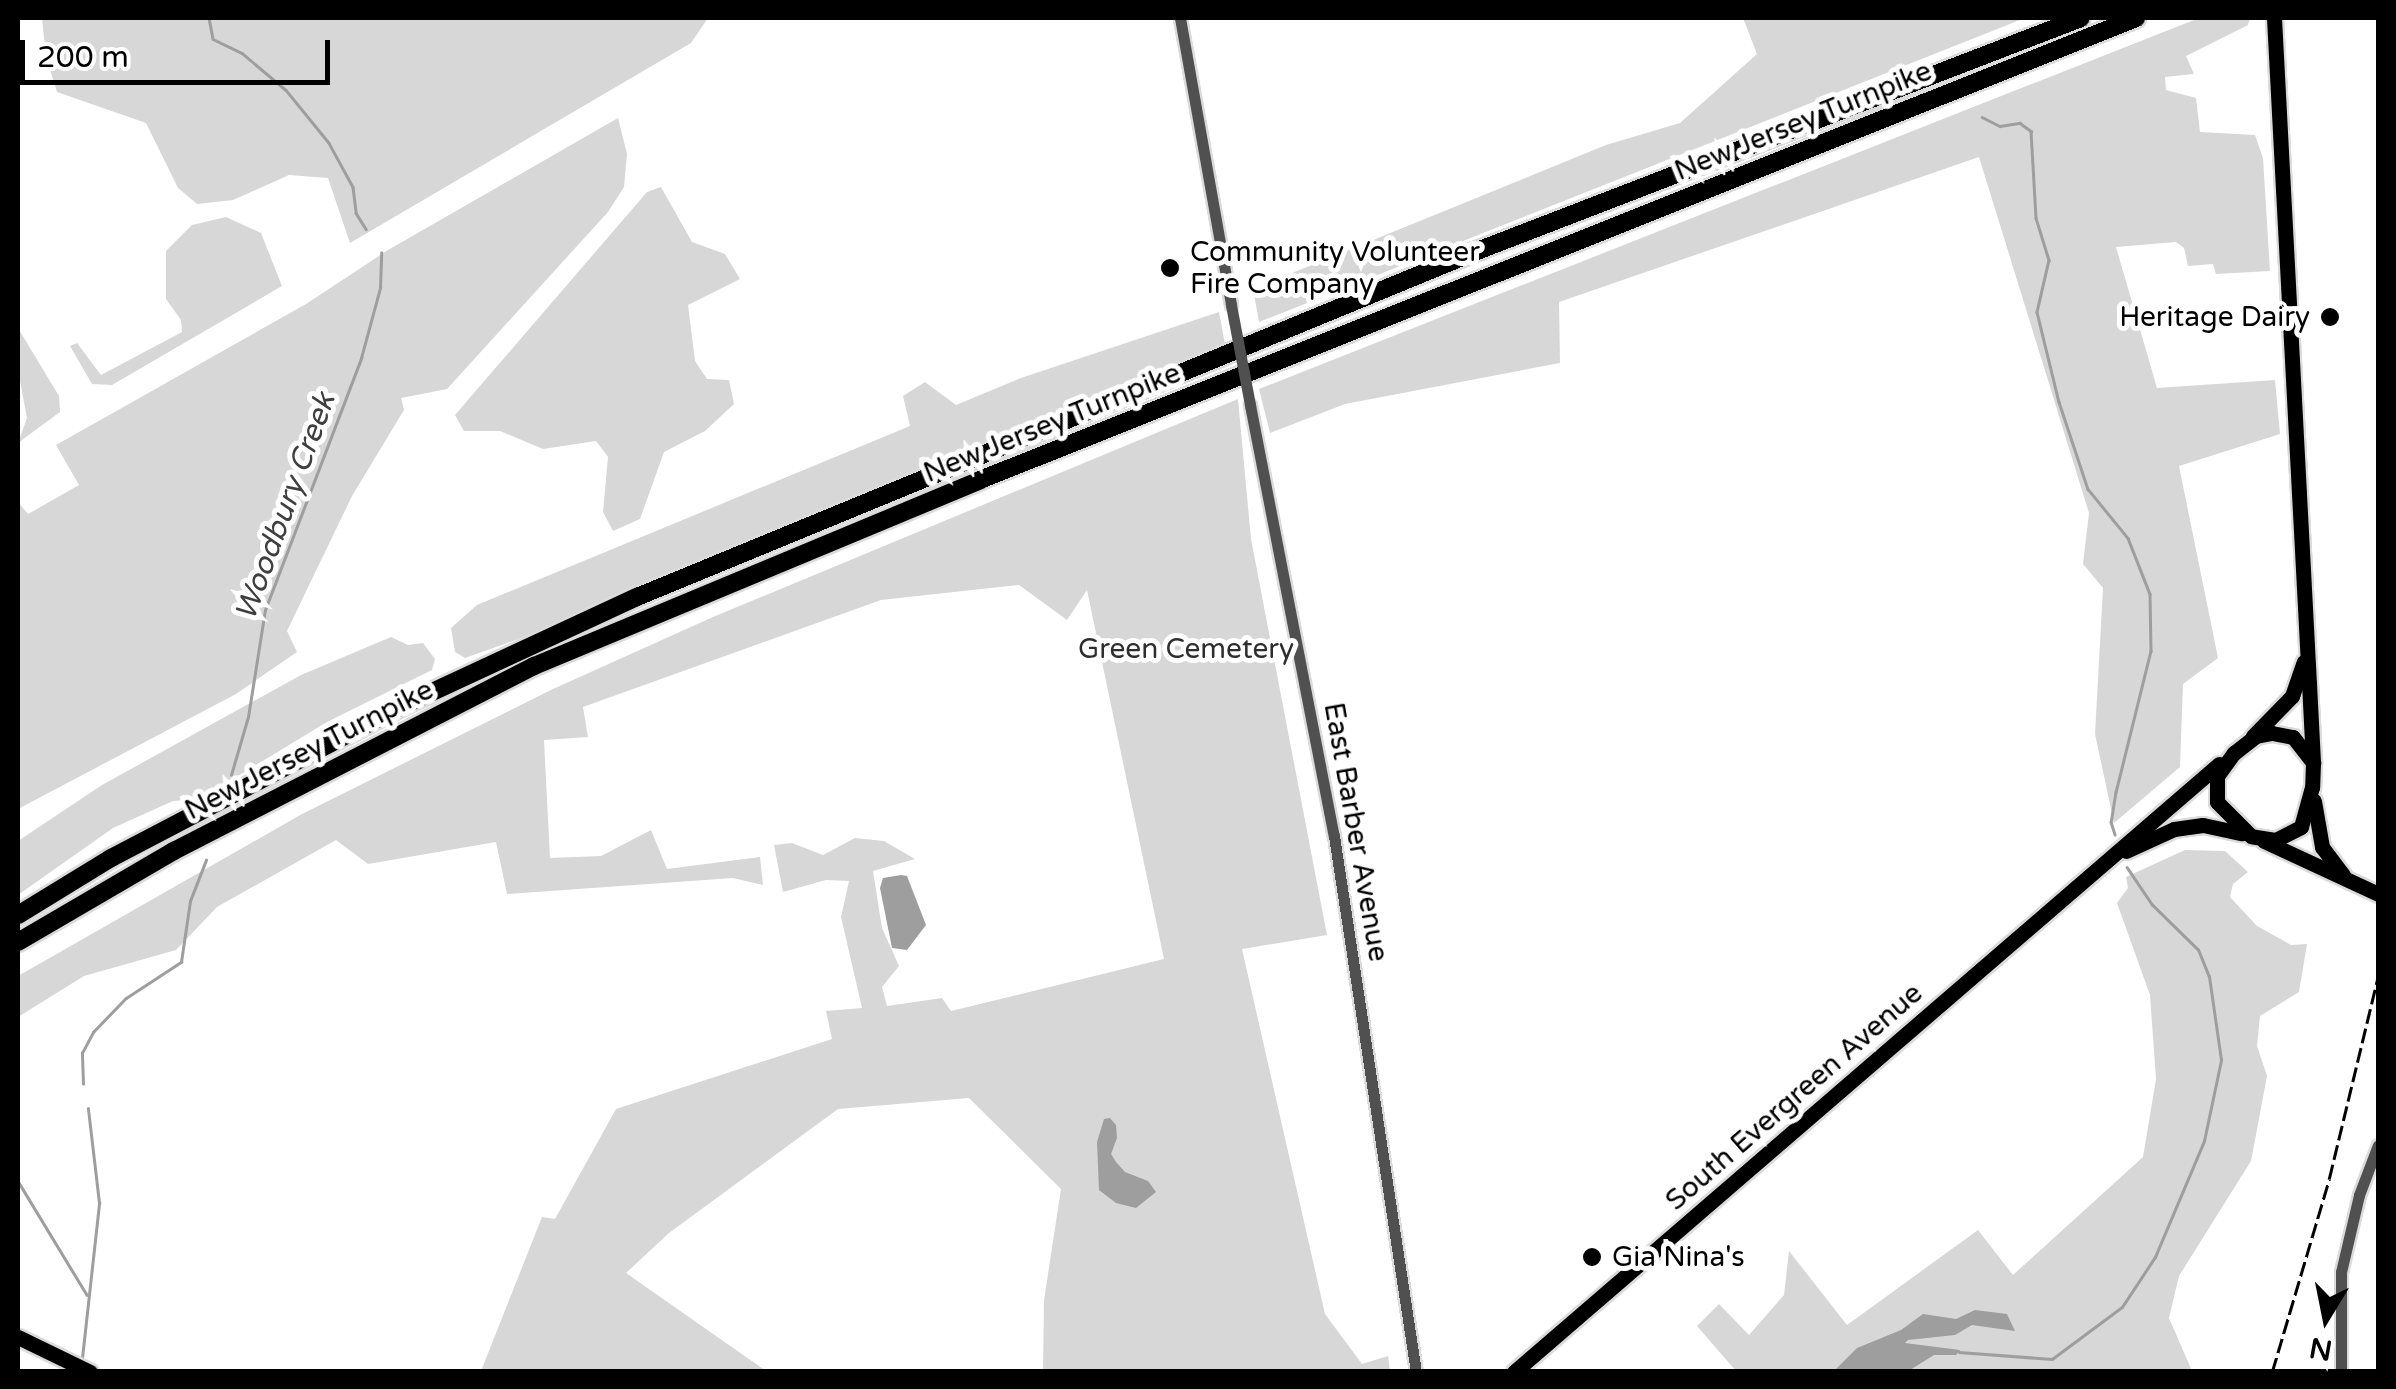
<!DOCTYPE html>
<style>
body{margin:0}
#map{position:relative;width:2396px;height:1389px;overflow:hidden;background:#fff;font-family:"Varela Round",sans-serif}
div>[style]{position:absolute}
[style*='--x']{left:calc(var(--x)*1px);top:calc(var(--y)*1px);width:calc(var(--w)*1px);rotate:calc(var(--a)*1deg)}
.green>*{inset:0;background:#d7d7d7}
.water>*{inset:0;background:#9e9e9e}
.stream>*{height:2.5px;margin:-1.25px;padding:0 1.25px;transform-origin:1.25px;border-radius:1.25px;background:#9e9e9e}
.roads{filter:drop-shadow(2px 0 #dbdbdb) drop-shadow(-2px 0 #dbdbdb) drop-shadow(0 2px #dbdbdb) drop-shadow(0 -2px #dbdbdb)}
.minor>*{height:11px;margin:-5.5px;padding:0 5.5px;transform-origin:5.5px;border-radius:5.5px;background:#505050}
.major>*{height:15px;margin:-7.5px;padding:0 7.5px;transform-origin:7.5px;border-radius:7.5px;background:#000}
.highway>*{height:18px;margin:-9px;padding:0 9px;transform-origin:9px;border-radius:9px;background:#000}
.rail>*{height:2.5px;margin-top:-1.25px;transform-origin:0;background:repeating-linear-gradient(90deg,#000 0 15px,transparent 0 20px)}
.minor-bridge>*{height:11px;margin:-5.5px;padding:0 5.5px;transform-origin:5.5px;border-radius:5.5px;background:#505050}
.dots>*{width:28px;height:28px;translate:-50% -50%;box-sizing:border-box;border:5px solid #fff;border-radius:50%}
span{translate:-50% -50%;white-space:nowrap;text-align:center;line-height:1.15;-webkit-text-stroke:10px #fff;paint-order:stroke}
.street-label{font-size:28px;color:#000}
.poi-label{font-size:28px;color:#000}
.left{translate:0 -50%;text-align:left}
.right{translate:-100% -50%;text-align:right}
.park-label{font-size:28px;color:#2e2e2e}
.water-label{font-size:30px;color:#3f3f3f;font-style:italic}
.frame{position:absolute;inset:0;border:20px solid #000;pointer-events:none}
.north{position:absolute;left:2276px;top:1269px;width:100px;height:100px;-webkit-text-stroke:8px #fff;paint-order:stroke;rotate:190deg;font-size:28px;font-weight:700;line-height:40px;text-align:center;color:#000}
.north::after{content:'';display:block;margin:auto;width:35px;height:45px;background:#000;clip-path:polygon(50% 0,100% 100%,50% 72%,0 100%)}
.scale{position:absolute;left:20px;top:40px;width:310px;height:45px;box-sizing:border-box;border:5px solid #000;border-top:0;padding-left:12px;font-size:30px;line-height:35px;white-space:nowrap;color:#000;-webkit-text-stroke:8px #fff;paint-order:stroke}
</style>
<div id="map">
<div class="green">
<i style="clip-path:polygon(42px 18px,708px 18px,691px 43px,350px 243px,328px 178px,289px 175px,233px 200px,197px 204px,178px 188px,146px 123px,57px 92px,46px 57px)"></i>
<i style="clip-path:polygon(1743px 18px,2025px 18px,1259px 322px,1253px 289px,1606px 145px,1680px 123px,1757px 54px)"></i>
<i style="clip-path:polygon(2199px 18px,2250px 18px,2248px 25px,2186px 56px,2194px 74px,2165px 77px,2166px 90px,2196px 98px,2200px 132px,2255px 135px,2263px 158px,2270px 271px,2216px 274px,2213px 264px,2188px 266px,2184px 248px,2176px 242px,2116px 247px,2157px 388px,2275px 380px,2280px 434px,2179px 466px,2218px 658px,2183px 684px,2180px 767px,2114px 823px,2095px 734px,2103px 588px,2083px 564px,2089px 513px,1979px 157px,1559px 302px,1560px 363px,1345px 404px,1270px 433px,1259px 389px)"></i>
<i style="clip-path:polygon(618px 118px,627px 154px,624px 187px,608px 212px,447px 389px,401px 398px,404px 410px,352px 496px,287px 631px,297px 652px,236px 694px,18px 809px,18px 502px,28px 514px,79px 485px,56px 445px,306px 304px,388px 250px)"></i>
<i style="clip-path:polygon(661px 187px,692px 242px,725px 254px,740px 279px,688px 305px,695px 361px,707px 379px,729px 380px,734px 404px,705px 431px,664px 452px,640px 519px,613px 531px,603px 512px,608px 457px,596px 441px,543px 449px,500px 431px,464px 431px,455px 415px,647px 192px)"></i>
<i style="clip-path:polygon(226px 217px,261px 233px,282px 286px,112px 385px,92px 384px,70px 346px,77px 343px,101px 375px,182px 332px,181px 320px,166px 299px,166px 251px,192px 225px)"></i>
<i style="clip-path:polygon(1219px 312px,1225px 344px,516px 640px,465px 658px,455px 652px,451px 628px,477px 605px,910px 426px,903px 396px,925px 382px,956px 405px,1021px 378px)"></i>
<i style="clip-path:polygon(18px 328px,59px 396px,60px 412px,18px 443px,27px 418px,18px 370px)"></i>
<i style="clip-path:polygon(1238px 399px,1251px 539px,1327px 935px,1242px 949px,1325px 1314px,1362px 1364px,1388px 1356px,1390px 1371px,1043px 1371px,1044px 1300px,1061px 1189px,969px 1098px,838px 1109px,669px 1233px,626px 1273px,766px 1371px,481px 1371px,542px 1217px,555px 1219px,616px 1109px,832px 1039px,826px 1011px,862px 1008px,841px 917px,849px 881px,826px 880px,783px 892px,774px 845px,792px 843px,823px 855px,855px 838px,884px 841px,915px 859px,873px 871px,882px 928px,899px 966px,882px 987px,887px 1006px,942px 998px,951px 1011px,1164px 959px,1087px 590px,1067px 620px,1019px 585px,881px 600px,583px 707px,588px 737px,544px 740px,550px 858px,601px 856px,651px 830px,667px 869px,760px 857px,763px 885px,733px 878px,507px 894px,496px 842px,368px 864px,336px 840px,217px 907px,176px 950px,84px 976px,18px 1017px,18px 976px,302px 814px,553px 689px,713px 617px)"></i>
<i style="clip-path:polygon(391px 637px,408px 645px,423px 643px,435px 659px,432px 670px,327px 722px,200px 799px,173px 801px,113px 828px,18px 895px,18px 841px,102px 785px,301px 675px)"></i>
<i style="clip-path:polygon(2185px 850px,2225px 851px,2248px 872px,2233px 884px,2230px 897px,2257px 926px,2291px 945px,2307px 944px,2299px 992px,2260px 1016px,2257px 1046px,2267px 1076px,2251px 1161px,2179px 1276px,2169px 1318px,2192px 1371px,1736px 1371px,1697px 1326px,1719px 1304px,1749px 1335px,1784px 1295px,1789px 1251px,1847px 1325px,1978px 1230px,2013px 1275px,2143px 1157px,2156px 1079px,2150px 995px,2117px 903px,2128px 888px,2126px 877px)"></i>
</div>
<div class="water">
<i style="clip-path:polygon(901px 875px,907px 876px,926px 925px,907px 950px,892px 948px,880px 888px,883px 878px)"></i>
<i style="clip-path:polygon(1110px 1118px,1116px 1125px,1117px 1138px,1111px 1154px,1116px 1162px,1125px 1172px,1148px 1181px,1156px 1192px,1136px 1208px,1116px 1203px,1099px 1190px,1097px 1142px,1104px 1119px)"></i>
<i style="clip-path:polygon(1975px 1310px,2007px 1314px,2015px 1331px,1972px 1325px,1955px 1335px,1908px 1340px,1905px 1343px,1960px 1350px,1956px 1355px,1934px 1355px,1910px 1370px,1834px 1371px,1857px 1348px,1901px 1330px,1923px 1314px,1956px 1319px)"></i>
</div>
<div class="stream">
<i style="--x:209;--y:18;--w:21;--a:79"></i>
<i style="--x:213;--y:39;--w:32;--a:26"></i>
<i style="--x:242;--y:53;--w:57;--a:40.1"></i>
<i style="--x:286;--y:90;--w:68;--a:50.9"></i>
<i style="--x:329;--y:143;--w:50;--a:61.4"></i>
<i style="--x:353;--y:187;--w:26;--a:83"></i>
<i style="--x:356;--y:213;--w:19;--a:58"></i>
<i style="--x:1982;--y:117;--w:20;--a:27"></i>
<i style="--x:2000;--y:126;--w:20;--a:-9"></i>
<i style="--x:2020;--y:123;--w:14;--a:36"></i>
<i style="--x:2031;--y:131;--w:87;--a:86.7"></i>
<i style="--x:2036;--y:218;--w:44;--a:72.8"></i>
<i style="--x:2049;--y:260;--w:53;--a:103"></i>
<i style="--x:2037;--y:312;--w:93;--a:76.3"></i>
<i style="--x:2059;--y:402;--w:92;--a:71.6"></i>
<i style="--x:2088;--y:489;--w:63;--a:50.8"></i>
<i style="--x:2128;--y:538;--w:60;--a:68.6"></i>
<i style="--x:2150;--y:594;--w:57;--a:89"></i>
<i style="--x:2151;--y:651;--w:145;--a:103.9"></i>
<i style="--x:2116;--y:792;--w:30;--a:99"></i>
<i style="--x:2111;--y:822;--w:13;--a:72"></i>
<i style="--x:231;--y:775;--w:60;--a:-73.7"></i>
<i style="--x:248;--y:717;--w:108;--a:-81"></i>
<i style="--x:265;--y:610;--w:270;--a:-69.1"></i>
<i style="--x:361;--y:358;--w:73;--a:-74.8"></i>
<i style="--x:380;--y:288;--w:35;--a:-88"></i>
<i style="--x:83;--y:1084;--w:31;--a:-92"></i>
<i style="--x:82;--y:1053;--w:24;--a:-62"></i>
<i style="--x:93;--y:1032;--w:47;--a:-45.9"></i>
<i style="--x:126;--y:998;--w:66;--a:-33.2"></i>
<i style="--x:181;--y:962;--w:62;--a:-81.6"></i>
<i style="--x:190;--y:901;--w:44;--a:-68.7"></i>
<i style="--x:18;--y:1181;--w:133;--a:58.8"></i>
<i style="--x:1959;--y:1352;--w:93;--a:4.3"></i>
<i style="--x:2052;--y:1359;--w:87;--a:-36.6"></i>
<i style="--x:2122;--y:1307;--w:60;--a:-56.6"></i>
<i style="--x:2155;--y:1257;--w:126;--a:-67.1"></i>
<i style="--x:2204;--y:1141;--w:83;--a:-78.1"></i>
<i style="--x:2221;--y:1060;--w:84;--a:-98.2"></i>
<i style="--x:2209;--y:977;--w:29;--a:-112"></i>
<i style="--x:2198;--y:950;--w:64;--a:-135.6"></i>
<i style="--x:2152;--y:905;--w:45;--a:-124"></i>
<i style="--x:82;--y:1358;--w:156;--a:-83.7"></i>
<i style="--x:99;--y:1203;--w:95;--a:-96.7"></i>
</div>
<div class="roads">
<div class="minor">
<i style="--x:1180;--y:18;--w:291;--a:79.9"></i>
<i style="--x:1250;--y:405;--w:439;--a:79"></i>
<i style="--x:1334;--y:836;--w:542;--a:81.3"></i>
<i style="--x:2341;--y:1372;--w:100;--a:-90"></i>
<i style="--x:2341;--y:1272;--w:79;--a:-76.8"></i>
<i style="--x:2359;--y:1195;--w:53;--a:-69.2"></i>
</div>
<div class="major">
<i style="--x:2274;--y:18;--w:666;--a:86.99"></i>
<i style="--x:2309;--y:683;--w:80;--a:87.1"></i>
<i style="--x:2313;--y:763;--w:24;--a:92"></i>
<i style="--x:2312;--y:787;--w:41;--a:105.4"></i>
<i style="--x:2301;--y:827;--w:29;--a:153"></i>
<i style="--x:2275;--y:840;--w:24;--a:-171"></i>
<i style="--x:2251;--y:836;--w:48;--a:-135"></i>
<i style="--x:2217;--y:802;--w:26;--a:-90"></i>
<i style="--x:2217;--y:776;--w:29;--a:-54"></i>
<i style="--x:2234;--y:753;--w:28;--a:-38"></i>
<i style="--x:2256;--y:736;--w:16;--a:-11"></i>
<i style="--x:2272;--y:733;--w:21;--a:11"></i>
<i style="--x:2293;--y:737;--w:33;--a:52"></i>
<i style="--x:2253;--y:736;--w:56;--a:-45.7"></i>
<i style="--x:2292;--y:696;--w:36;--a:-71"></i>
<i style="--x:2314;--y:801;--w:47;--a:80.1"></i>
<i style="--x:2322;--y:847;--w:35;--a:53"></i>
<i style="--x:2264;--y:841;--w:126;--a:24.9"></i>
<i style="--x:2126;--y:851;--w:53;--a:-24.6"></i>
<i style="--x:2174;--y:829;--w:29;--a:-8"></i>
<i style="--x:2203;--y:825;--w:40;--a:12"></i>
<i style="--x:18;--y:1337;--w:80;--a:25.9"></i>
<i style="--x:1514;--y:1372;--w:931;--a:-40.77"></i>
</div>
<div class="highway">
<i style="--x:18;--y:915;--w:109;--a:-31.5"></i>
<i style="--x:111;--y:858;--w:331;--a:-27.6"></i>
<i style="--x:404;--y:705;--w:257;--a:-24.9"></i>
<i style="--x:637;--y:597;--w:908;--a:-22.39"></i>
<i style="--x:1477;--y:251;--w:647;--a:-21.09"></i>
<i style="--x:18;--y:942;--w:181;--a:-30.3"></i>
<i style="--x:174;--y:851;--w:405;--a:-27.2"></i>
<i style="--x:534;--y:666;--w:483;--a:-22.6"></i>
<i style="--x:980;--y:480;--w:1245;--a:-21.78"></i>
</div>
</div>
<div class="rail">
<i style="--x:2272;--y:1372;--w:201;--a:-73.5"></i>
<i style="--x:2329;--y:1179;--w:208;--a:-76.4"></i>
</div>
<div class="minor-bridge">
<i style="--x:1231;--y:305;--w:102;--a:79.2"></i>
</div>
<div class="dots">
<i style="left:1170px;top:268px;background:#000"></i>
<i style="left:2330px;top:317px;background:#000"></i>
<i style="left:1592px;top:1257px;background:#000"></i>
</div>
<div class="street-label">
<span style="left:1803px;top:121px;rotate:-22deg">New Jersey Turnpike</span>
<span style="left:1052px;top:423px;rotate:-22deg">New Jersey Turnpike</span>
<span style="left:309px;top:750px;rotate:-27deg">New Jersey Turnpike</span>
<span style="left:1356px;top:832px;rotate:80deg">East Barber Avenue</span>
<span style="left:1794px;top:1097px;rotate:-41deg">South Evergreen Avenue</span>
</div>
<div class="poi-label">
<span class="left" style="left:1190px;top:268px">Community Volunteer<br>Fire Company</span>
<span class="right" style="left:2310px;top:317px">Heritage Dairy</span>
<span class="left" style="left:1612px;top:1257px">Gia Nina's</span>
</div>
<div class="park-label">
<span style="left:1186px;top:649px">Green Cemetery</span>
</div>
<div class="water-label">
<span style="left:286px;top:507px;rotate:-70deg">Woodbury Creek</span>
</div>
<div class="frame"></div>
<div class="north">N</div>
<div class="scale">200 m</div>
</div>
